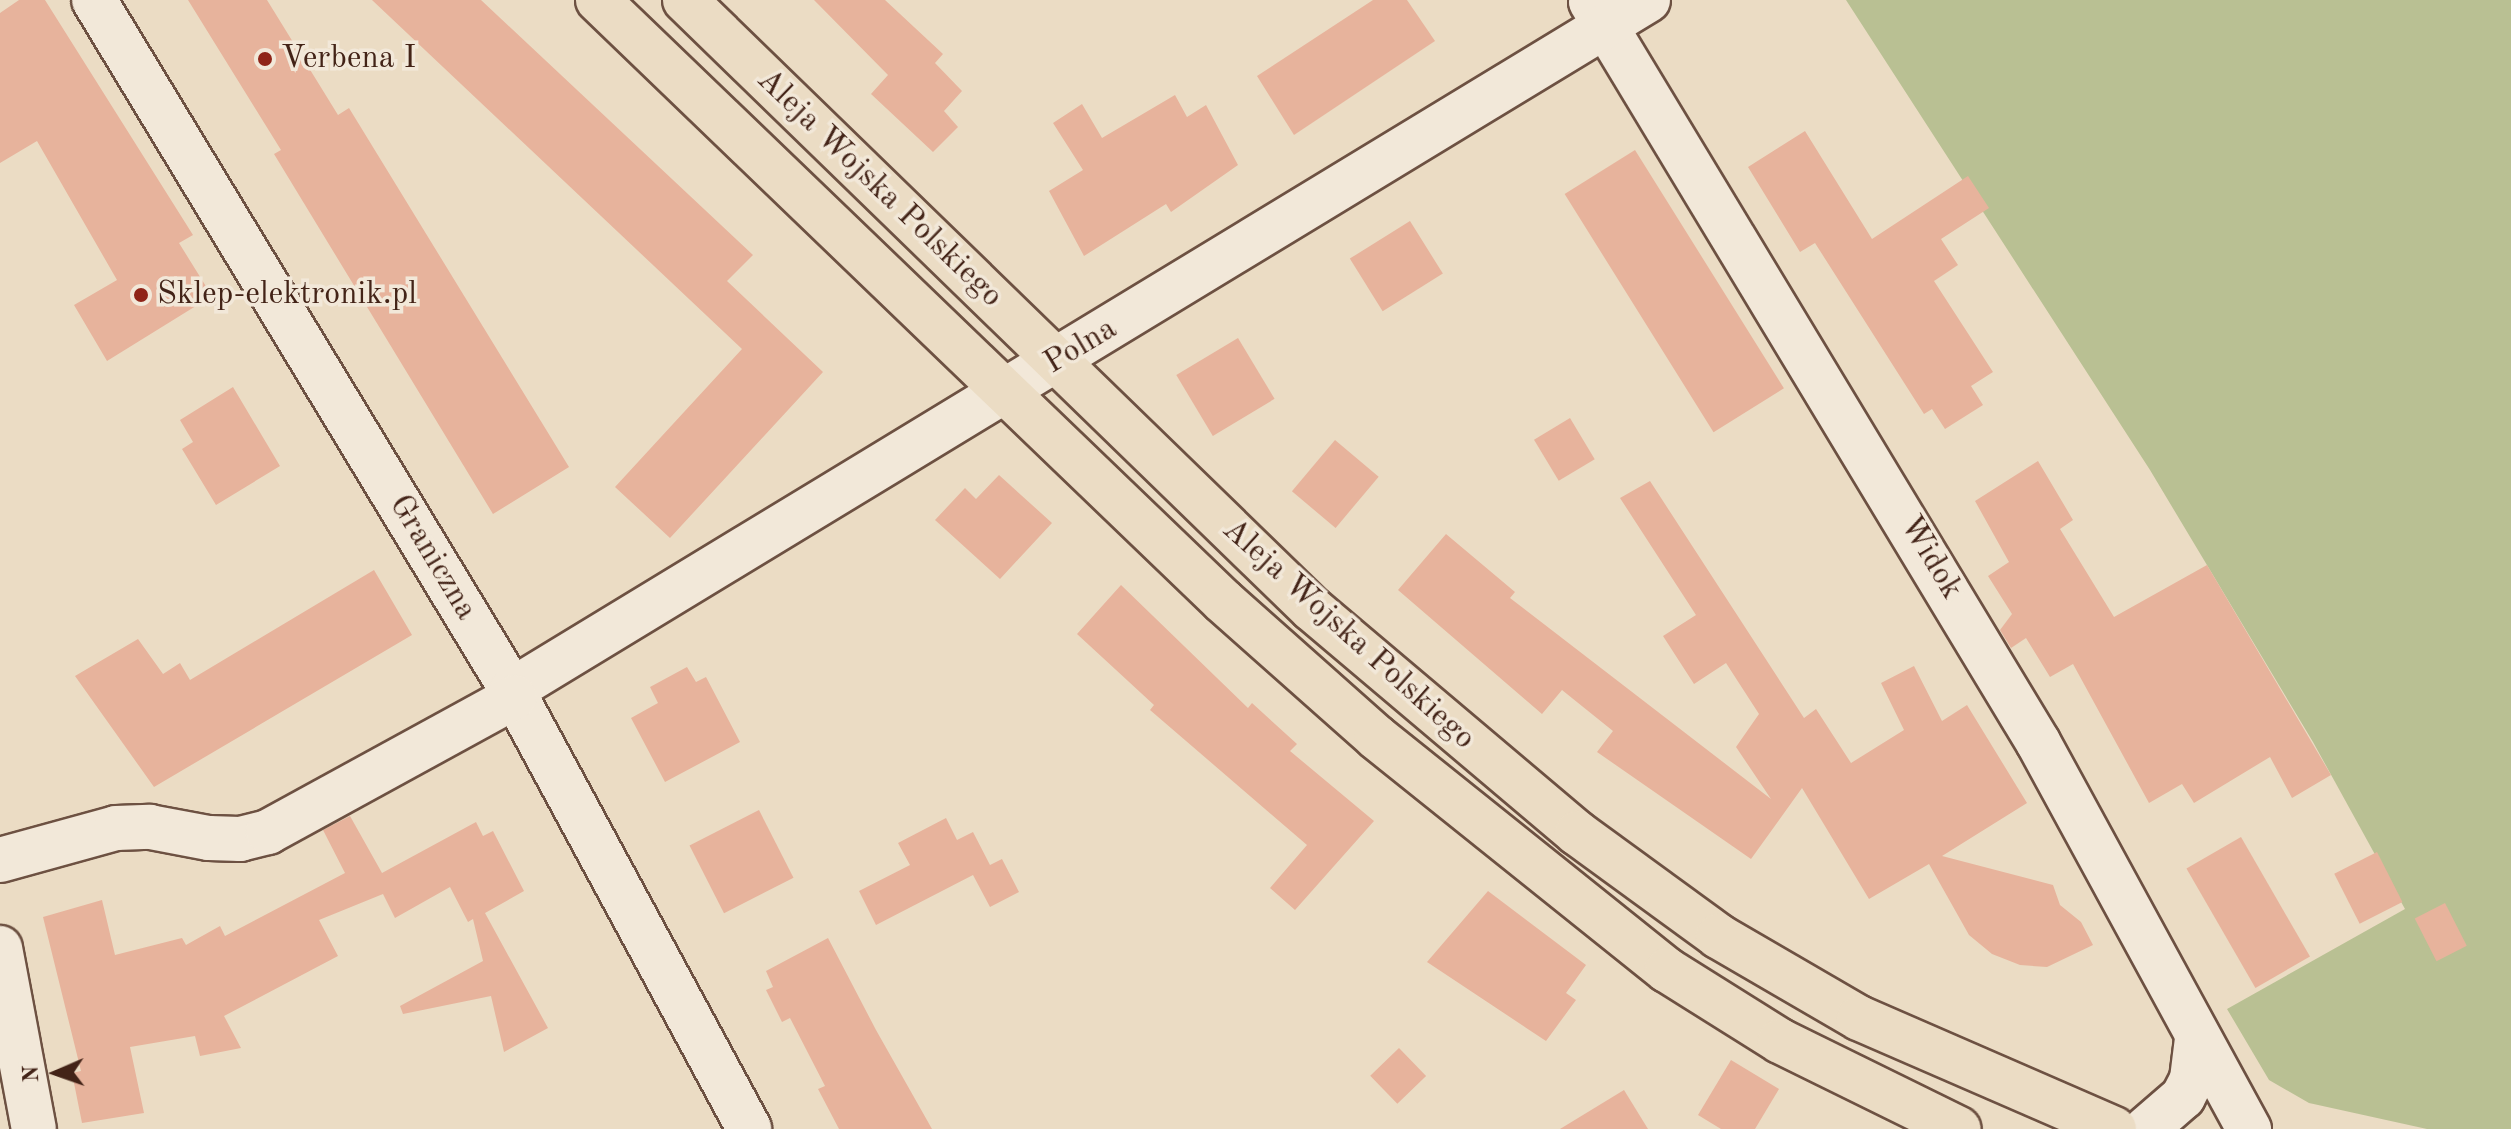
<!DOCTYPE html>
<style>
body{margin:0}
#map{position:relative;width:2511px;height:1129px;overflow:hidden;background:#ebdcc4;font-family:"Old Standard TT",serif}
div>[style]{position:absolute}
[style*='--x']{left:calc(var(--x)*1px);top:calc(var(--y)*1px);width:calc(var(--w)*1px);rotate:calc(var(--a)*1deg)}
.green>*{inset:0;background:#b9c093}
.building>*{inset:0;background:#e7b39c;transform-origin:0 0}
.roads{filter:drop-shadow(2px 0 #6d5142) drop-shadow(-2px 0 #6d5142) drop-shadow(0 2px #6d5142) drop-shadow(0 -2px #6d5142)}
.minor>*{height:44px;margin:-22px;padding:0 22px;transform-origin:22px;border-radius:22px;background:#f2e8d9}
.major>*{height:44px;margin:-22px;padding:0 22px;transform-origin:22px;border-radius:22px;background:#ebdcc4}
.dots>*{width:22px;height:22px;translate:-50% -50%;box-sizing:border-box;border:4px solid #f2e8d9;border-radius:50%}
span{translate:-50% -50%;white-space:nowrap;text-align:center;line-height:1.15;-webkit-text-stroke:7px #f2e8d9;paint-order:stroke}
.poi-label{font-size:32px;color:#432317}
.left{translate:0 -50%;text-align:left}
.street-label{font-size:32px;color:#432317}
.north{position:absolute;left:16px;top:1033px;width:80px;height:80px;-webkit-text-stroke:6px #f2e8d9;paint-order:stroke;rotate:268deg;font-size:22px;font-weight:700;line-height:32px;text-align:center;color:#432317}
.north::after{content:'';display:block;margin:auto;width:28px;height:36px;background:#432317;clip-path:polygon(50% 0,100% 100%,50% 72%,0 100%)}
</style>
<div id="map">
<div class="green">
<i style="clip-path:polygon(1846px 0,2511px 0,2511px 1129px,2427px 1129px,2309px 1103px,2269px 1080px,2227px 1009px,2405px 909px,2313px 742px,2150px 470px)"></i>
</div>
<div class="building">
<i style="clip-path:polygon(19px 0,45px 0,193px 235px,179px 243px,212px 296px,107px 361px,74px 305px,117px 280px,37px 141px,0 163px,0 13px)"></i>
<i style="clip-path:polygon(188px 0,267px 0,338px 115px,349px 108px,569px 467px,493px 514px,274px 154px,281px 150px)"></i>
<i style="clip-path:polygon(372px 0,481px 0,753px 255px,727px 281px,823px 372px,670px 538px,615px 487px,742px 349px)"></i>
<i style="clip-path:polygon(814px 0,885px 0,943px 54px,935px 63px,962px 91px,944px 111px,958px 127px,933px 152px,871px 94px,888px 75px)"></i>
<i style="clip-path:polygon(1373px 0,1407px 0,1435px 41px,1294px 135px,1257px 76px)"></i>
<i style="clip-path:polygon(1175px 95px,1187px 117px,1206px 105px,1238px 165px,1171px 212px,1166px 204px,1084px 256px,1049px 191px,1083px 170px,1053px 123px,1082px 104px,1102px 138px)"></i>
<i style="clip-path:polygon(1805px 131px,1872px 239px,1968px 176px,1989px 208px,1941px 239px,1958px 265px,1934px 281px,1993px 372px,1971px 386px,1983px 405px,1945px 429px,1932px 409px,1924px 414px,1815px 243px,1800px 252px,1748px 167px)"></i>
<i style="left:1635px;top:150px;width:281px;height:83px;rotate:58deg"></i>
<i style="left:1410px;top:221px;width:62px;height:71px;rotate:58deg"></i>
<i style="left:1238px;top:338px;width:71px;height:72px;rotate:59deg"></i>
<i style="clip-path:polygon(233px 387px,280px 466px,216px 505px,182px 449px,193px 442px,180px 420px)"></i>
<i style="left:1570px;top:418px;width:48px;height:42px;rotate:59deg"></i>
<i style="left:1335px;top:440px;width:57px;height:67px;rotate:40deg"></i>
<i style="clip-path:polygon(2038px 461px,2073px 520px,2060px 529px,2114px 617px,2207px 565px,2331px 775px,2292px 798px,2270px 757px,2194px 803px,2182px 784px,2149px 803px,2073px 664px,2050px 677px,2026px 638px,2011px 648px,2000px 630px,2012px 614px,1988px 576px,2009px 562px,1975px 501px)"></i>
<i style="clip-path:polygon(999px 475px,1052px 523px,1000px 579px,935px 520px,965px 488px,976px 499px)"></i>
<i style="clip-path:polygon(1650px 481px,1804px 718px,1816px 709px,1851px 763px,1904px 730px,1881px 683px,1914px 666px,1942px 721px,1967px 705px,2027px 803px,1942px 856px,2053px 885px,2060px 905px,2081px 922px,2093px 945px,2047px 967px,2020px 965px,1992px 954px,1969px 935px,1929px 864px,1869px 899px,1802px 788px,1751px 859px,1597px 752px,1613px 731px,1562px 690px,1542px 714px,1398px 590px,1446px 534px,1515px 592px,1510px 598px,1771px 799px,1736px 747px,1759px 714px,1726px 663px,1694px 684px,1663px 636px,1696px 615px,1620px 498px)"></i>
<i style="clip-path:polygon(374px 570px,412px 635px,154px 787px,75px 676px,138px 639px,163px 674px,180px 663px,190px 680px)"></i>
<i style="clip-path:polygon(1121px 585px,1248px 708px,1252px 703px,1297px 744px,1290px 751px,1374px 821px,1295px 910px,1270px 888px,1307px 845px,1150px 710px,1154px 705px,1077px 634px)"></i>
<i style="clip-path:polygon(687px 667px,696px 682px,706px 677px,740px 742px,665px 782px,631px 718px,658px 703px,650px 687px)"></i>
<i style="left:759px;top:810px;width:76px;height:78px;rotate:63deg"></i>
<i style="clip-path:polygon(350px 816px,382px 873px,476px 822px,483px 836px,493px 831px,524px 891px,485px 913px,548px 1028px,504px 1052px,491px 996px,403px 1014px,400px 1006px,483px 961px,473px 919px,468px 922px,450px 887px,395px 918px,383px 894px,319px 920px,338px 956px,224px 1016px,241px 1048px,200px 1056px,195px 1036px,130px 1047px,144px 1113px,82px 1123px,72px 1073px,81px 1071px,43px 917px,102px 900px,115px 955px,182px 938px,186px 945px,220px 926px,225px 936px,345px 873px,323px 830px)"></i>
<i style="clip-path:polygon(946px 818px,957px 840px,973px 832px,990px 865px,1002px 859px,1019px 892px,990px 907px,973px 875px,876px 925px,859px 891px,910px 865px,898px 843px)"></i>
<i style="left:2241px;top:837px;width:138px;height:63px;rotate:60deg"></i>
<i style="left:2377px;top:852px;width:56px;height:48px;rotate:63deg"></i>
<i style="clip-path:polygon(1488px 891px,1586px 965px,1566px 993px,1576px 1000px,1546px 1041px,1427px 962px)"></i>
<i style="left:2445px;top:903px;width:48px;height:34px;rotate:63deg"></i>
<i style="clip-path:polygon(828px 938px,876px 1030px,932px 1129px,839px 1129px,818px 1089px,825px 1086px,790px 1018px,782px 1022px,766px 990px,773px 987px,766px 971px)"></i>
<i style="left:1399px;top:1048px;width:39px;height:40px;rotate:46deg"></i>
<i style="clip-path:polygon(1731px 1060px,1779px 1089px,1755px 1129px,1721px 1129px,1698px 1115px)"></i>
<i style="clip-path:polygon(1624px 1090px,1648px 1129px,1560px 1129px)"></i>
</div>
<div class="roads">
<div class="minor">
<i style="--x:94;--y:0;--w:807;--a:58.79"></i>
<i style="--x:512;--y:690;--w:499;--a:61.6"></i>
<i style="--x:1591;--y:2;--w:865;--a:58.87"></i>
<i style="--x:2038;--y:742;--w:441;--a:61.4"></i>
<i style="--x:512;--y:690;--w:1329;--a:-31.27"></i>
<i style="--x:0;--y:860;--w:120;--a:-15.4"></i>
<i style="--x:116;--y:828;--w:34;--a:-2"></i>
<i style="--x:150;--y:827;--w:60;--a:10.6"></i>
<i style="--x:209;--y:838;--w:31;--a:2"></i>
<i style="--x:240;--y:839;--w:29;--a:-14"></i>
<i style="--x:268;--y:832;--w:281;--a:-28.7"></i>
<i style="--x:0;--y:948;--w:184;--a:79.4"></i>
<i style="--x:2146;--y:1129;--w:49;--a:-40.9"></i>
<i style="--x:2183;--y:1097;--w:20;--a:-63"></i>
<i style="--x:2192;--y:1079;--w:40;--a:-82.9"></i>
</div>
<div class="major">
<i style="--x:598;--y:0;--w:867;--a:43.88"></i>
<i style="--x:1223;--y:601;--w:205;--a:41.6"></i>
<i style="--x:1376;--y:737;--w:373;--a:38.7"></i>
<i style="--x:1667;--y:970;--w:133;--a:32.1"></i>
<i style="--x:1780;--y:1041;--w:199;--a:26.2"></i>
<i style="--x:685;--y:0;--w:874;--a:44.17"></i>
<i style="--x:1312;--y:609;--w:347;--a:40.2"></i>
<i style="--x:1577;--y:833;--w:175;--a:36.1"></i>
<i style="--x:1718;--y:936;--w:163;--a:30.2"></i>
<i style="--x:1859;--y:1018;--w:278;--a:23.5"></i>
</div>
</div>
<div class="dots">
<i style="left:265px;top:59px;background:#8f2418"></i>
<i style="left:141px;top:295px;background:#8f2418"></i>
</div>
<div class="poi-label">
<span class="left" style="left:281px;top:59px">Verbena I</span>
<span class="left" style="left:157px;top:295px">Sklep-elektronik.pl</span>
</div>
<div class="street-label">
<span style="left:879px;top:189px;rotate:44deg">Aleja Wojska Polskiego</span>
<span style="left:1081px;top:347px;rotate:-31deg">Polna</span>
<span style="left:432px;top:558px;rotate:59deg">Graniczna</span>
<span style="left:1930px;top:558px;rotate:59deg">Widok</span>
<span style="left:1348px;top:635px;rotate:42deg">Aleja Wojska Polskiego</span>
</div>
<div class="north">N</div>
</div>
